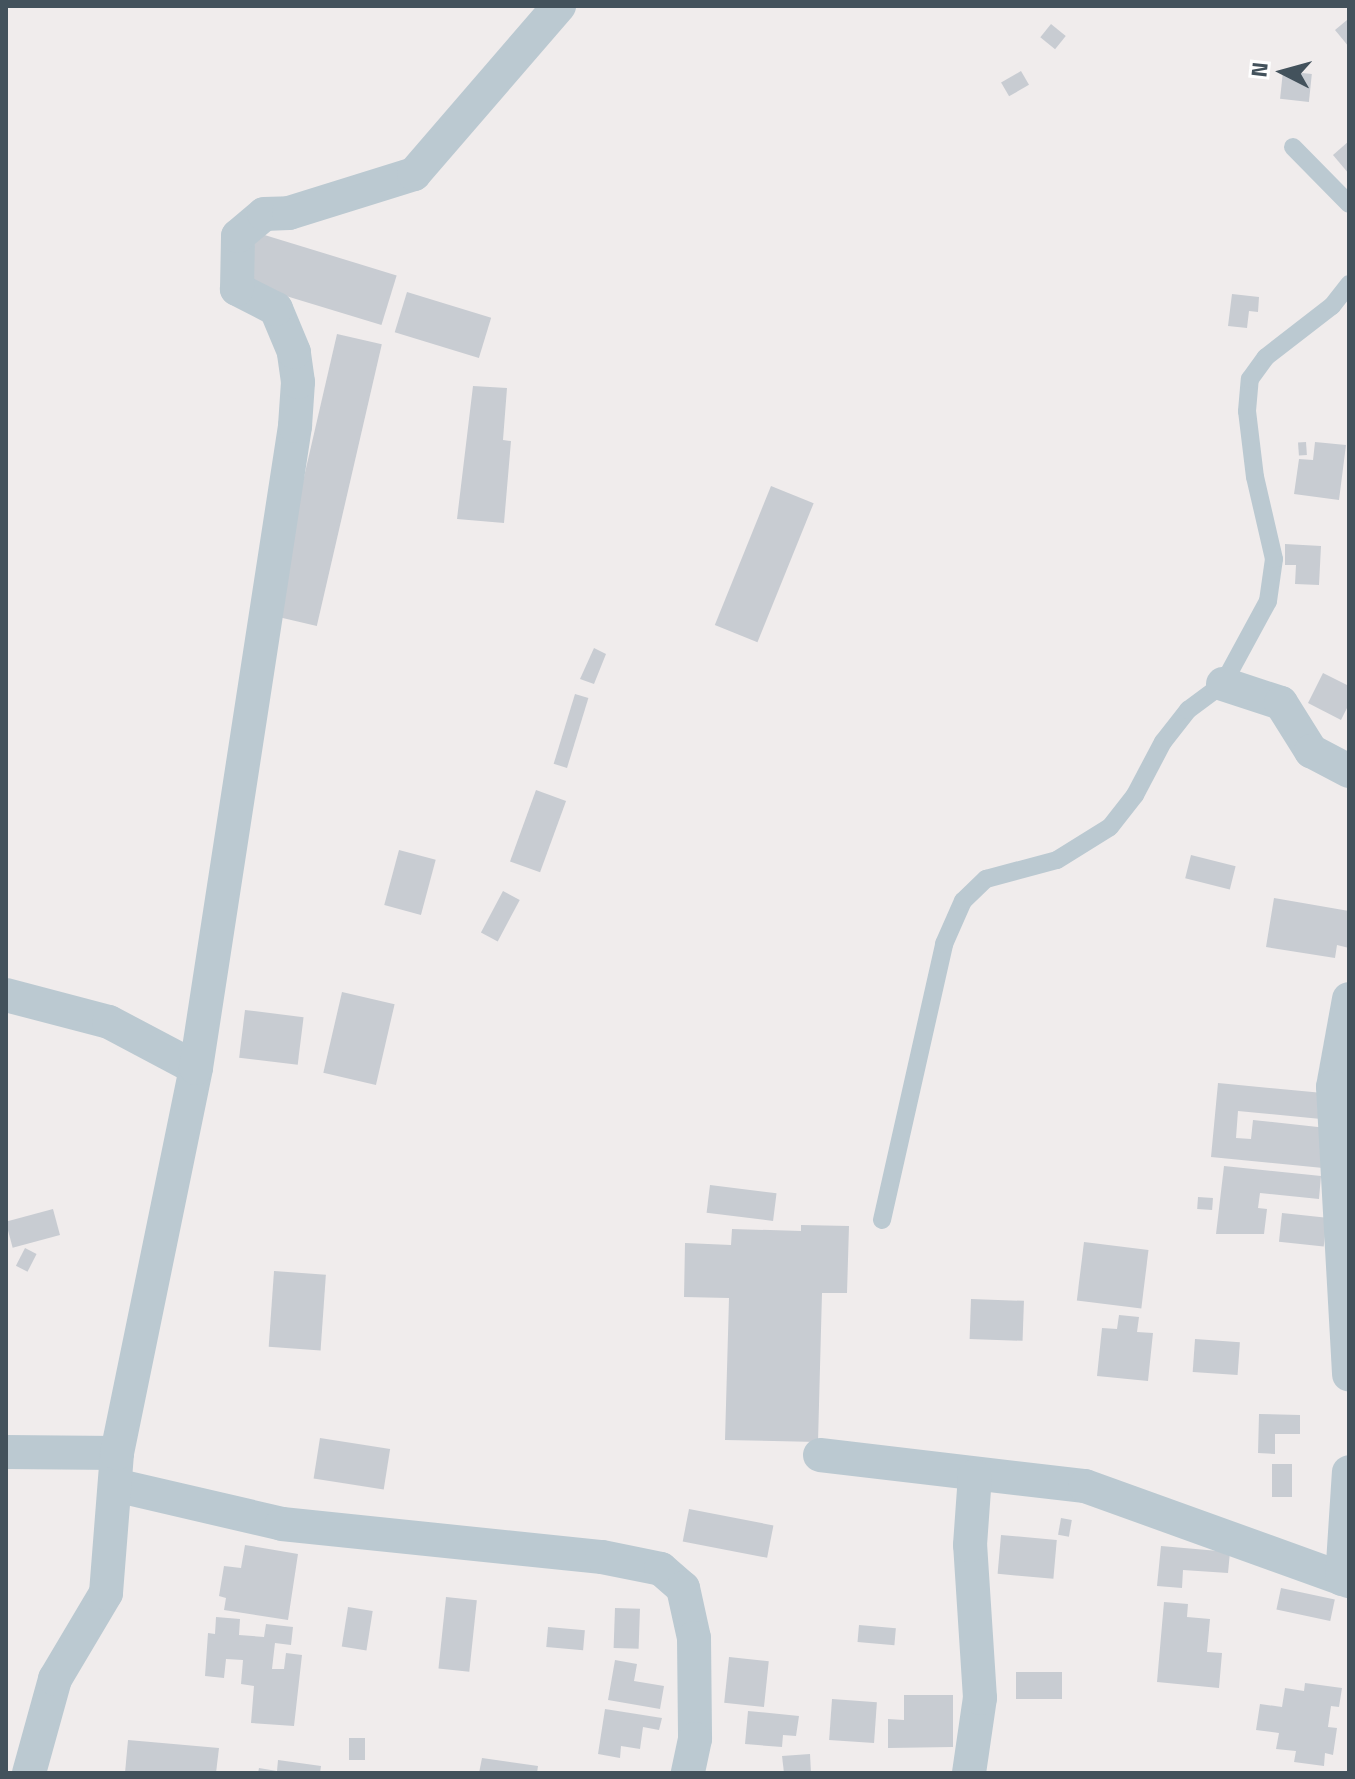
<!DOCTYPE html>
<style>
body{margin:0}
#map{position:relative;width:1355px;height:1779px;overflow:hidden;background:#f0ecec;font-family:"Titillium Web",sans-serif}
div>[style]{position:absolute}
[style*='--x']{left:calc(var(--x)*1px);top:calc(var(--y)*1px);width:calc(var(--w)*1px);rotate:calc(var(--a)*1deg)}
.building>*{inset:0;background:#c8ccd2;transform-origin:0 0}
.lane>*{height:18px;margin:-9px;padding:0 9px;transform-origin:9px;border-radius:9px;background:#bbc9d1}
.street>*{height:34px;margin:-17px;padding:0 17px;transform-origin:17px;border-radius:17px;background:#bbc9d1}
span{translate:-50% -50%;white-space:nowrap;text-align:center;line-height:1.15;-webkit-text-stroke:8px #fff;paint-order:stroke}
.frame{position:absolute;inset:0;border:8px solid #43525c;pointer-events:none}
.north{position:absolute;left:1243px;top:32px;width:80px;height:80px;-webkit-text-stroke:6px #fff;paint-order:stroke;rotate:276deg;font-size:22px;font-weight:700;line-height:32px;text-align:center;color:#43525c}
.north::after{content:'';display:block;margin:auto;width:28px;height:36px;background:#43525c;clip-path:polygon(50% 0,100% 100%,50% 72%,0 100%)}
</style>
<div id="map">
<div class="building">
<i style="clip-path:polygon(1347px 20px,1349px 22px,1349px 47px,1335px 30px)"></i>
<i style="left:1051px;top:24px;width:19px;height:17px;rotate:39deg"></i>
<i style="left:1021px;top:71px;width:16px;height:23px;rotate:60deg"></i>
<i style="left:1283px;top:71px;width:29px;height:28px;rotate:6deg"></i>
<i style="clip-path:polygon(1349px 141px,1349px 174px,1333px 155px)"></i>
<i style="left:258px;top:233px;width:145px;height:52px;rotate:17deg"></i>
<i style="left:407px;top:292px;width:88px;height:42px;rotate:17deg"></i>
<i style="clip-path:polygon(1232px 294px,1259px 297px,1258px 312px,1249px 311px,1247px 328px,1228px 326px)"></i>
<i style="left:337px;top:334px;width:46px;height:289px;rotate:13deg"></i>
<i style="clip-path:polygon(473px 386px,507px 388px,503px 440px,511px 441px,504px 523px,457px 519px)"></i>
<i style="left:1306px;top:442px;width:13px;height:8px;rotate:86deg"></i>
<i style="clip-path:polygon(1315px 442px,1346px 445px,1339px 500px,1294px 494px,1299px 459px,1313px 460px)"></i>
<i style="left:771px;top:486px;width:46px;height:150px;rotate:22deg"></i>
<i style="clip-path:polygon(1285px 544px,1321px 546px,1319px 585px,1295px 584px,1296px 565px,1285px 565px)"></i>
<i style="clip-path:polygon(594px 648px,606px 654px,594px 684px,580px 679px)"></i>
<i style="clip-path:polygon(1323px 673px,1349px 686px,1349px 704px,1341px 720px,1308px 703px)"></i>
<i style="left:575px;top:694px;width:14px;height:73px;rotate:17deg"></i>
<i style="left:536px;top:790px;width:32px;height:76px;rotate:20deg"></i>
<i style="left:399px;top:850px;width:38px;height:57px;rotate:15deg"></i>
<i style="left:1191px;top:855px;width:46px;height:24px;rotate:14deg"></i>
<i style="left:503px;top:891px;width:19px;height:47px;rotate:28deg"></i>
<i style="clip-path:polygon(1274px 898px,1349px 911px,1349px 948px,1337px 945px,1335px 958px,1266px 947px)"></i>
<i style="left:342px;top:992px;width:54px;height:83px;rotate:13deg"></i>
<i style="left:245px;top:1010px;width:59px;height:48px;rotate:7deg"></i>
<i style="clip-path:polygon(1218px 1083px,1323px 1093px,1321px 1119px,1238px 1111px,1236px 1138px,1251px 1139px,1253px 1120px,1327px 1128px,1323px 1168px,1211px 1157px)"></i>
<i style="clip-path:polygon(1224px 1166px,1321px 1176px,1319px 1199px,1260px 1193px,1258px 1208px,1267px 1209px,1264px 1234px,1216px 1234px)"></i>
<i style="left:710px;top:1185px;width:67px;height:28px;rotate:7deg"></i>
<i style="left:1198px;top:1197px;width:15px;height:12px;rotate:4deg"></i>
<i style="left:53px;top:1209px;width:27px;height:49px;rotate:75deg"></i>
<i style="left:1282px;top:1213px;width:45px;height:29px;rotate:6deg"></i>
<i style="clip-path:polygon(801px 1225px,849px 1226px,847px 1293px,822px 1293px,818px 1442px,725px 1440px,729px 1298px,684px 1297px,685px 1243px,731px 1245px,732px 1229px,801px 1231px)"></i>
<i style="left:1084px;top:1242px;width:65px;height:59px;rotate:7deg"></i>
<i style="left:25px;top:1248px;width:13px;height:20px;rotate:27deg"></i>
<i style="left:274px;top:1271px;width:52px;height:76px;rotate:4deg"></i>
<i style="left:971px;top:1299px;width:53px;height:40px;rotate:2deg"></i>
<i style="clip-path:polygon(1119px 1315px,1139px 1317px,1137px 1332px,1153px 1333px,1148px 1381px,1097px 1376px,1102px 1328px,1117px 1329px)"></i>
<i style="left:1195px;top:1339px;width:45px;height:33px;rotate:4deg"></i>
<i style="clip-path:polygon(1259px 1414px,1300px 1415px,1300px 1434px,1275px 1434px,1275px 1454px,1258px 1453px)"></i>
<i style="left:320px;top:1438px;width:71px;height:41px;rotate:9deg"></i>
<i style="left:1272px;top:1464px;width:20px;height:33px"></i>
<i style="left:689px;top:1509px;width:86px;height:33px;rotate:11deg"></i>
<i style="left:1061px;top:1518px;width:11px;height:17px;rotate:10deg"></i>
<i style="left:1001px;top:1535px;width:56px;height:39px;rotate:5deg"></i>
<i style="clip-path:polygon(245px 1545px,298px 1554px,288px 1620px,224px 1610px,226px 1598px,219px 1596px,224px 1566px,241px 1568px)"></i>
<i style="clip-path:polygon(1161px 1546px,1230px 1552px,1228px 1573px,1183px 1570px,1182px 1588px,1157px 1586px)"></i>
<i style="left:1281px;top:1588px;width:55px;height:22px;rotate:12deg"></i>
<i style="left:446px;top:1597px;width:31px;height:72px;rotate:6deg"></i>
<i style="clip-path:polygon(1164px 1602px,1188px 1604px,1187px 1617px,1210px 1619px,1207px 1652px,1222px 1653px,1219px 1688px,1157px 1682px)"></i>
<i style="left:348px;top:1607px;width:25px;height:40px;rotate:9deg"></i>
<i style="left:615px;top:1608px;width:25px;height:40px;rotate:2deg"></i>
<i style="clip-path:polygon(216px 1617px,240px 1619px,239px 1635px,264px 1637px,266px 1624px,293px 1627px,291px 1645px,275px 1643px,272px 1669px,284px 1669px,286px 1653px,302px 1655px,294px 1726px,251px 1723px,254px 1686px,241px 1684px,243px 1660px,226px 1659px,224px 1678px,205px 1676px,208px 1633px,215px 1634px)"></i>
<i style="left:859px;top:1625px;width:37px;height:17px;rotate:5deg"></i>
<i style="left:548px;top:1627px;width:37px;height:20px;rotate:5deg"></i>
<i style="left:729px;top:1657px;width:40px;height:46px;rotate:6deg"></i>
<i style="clip-path:polygon(615px 1660px,637px 1664px,634px 1681px,664px 1686px,660px 1709px,608px 1700px)"></i>
<i style="left:1016px;top:1672px;width:46px;height:27px"></i>
<i style="clip-path:polygon(1305px 1683px,1342px 1688px,1339px 1707px,1331px 1706px,1328px 1727px,1337px 1728px,1333px 1755px,1325px 1753px,1324px 1766px,1294px 1762px,1296px 1751px,1276px 1749px,1279px 1733px,1256px 1730px,1260px 1704px,1282px 1707px,1285px 1688px,1304px 1691px)"></i>
<i style="clip-path:polygon(904px 1695px,953px 1695px,953px 1747px,888px 1748px,888px 1719px,904px 1720px)"></i>
<i style="left:832px;top:1699px;width:45px;height:41px;rotate:4deg"></i>
<i style="clip-path:polygon(605px 1709px,662px 1718px,659px 1730px,643px 1727px,640px 1749px,621px 1746px,620px 1758px,598px 1754px)"></i>
<i style="clip-path:polygon(748px 1711px,799px 1716px,796px 1736px,783px 1735px,782px 1747px,745px 1744px)"></i>
<i style="left:349px;top:1738px;width:16px;height:22px"></i>
<i style="clip-path:polygon(128px 1740px,219px 1748px,216px 1773px,125px 1773px)"></i>
<i style="clip-path:polygon(810px 1754px,811px 1773px,784px 1773px,782px 1756px)"></i>
<i style="clip-path:polygon(482px 1758px,538px 1766px,537px 1773px,479px 1773px)"></i>
<i style="clip-path:polygon(278px 1760px,321px 1766px,320px 1773px,258px 1773px,259px 1768px,277px 1771px)"></i>
</div>
<div class="lane">
<i style="--x:1293;--y:147;--w:80;--a:45.5"></i>
<i style="--x:882;--y:1220;--w:283;--a:-77.3"></i>
<i style="--x:944;--y:944;--w:47;--a:-66.2"></i>
<i style="--x:963;--y:901;--w:32;--a:-44"></i>
<i style="--x:986;--y:879;--w:73;--a:-15"></i>
<i style="--x:1057;--y:860;--w:62;--a:-31.9"></i>
<i style="--x:1110;--y:827;--w:41;--a:-52"></i>
<i style="--x:1135;--y:795;--w:60;--a:-62.2"></i>
<i style="--x:1163;--y:742;--w:41;--a:-52"></i>
<i style="--x:1188;--y:710;--w:44;--a:-36.6"></i>
<i style="--x:1223;--y:684;--w:94;--a:-61.5"></i>
<i style="--x:1268;--y:601;--w:42;--a:-81.9"></i>
<i style="--x:1274;--y:559;--w:84;--a:-103"></i>
<i style="--x:1255;--y:477;--w:66;--a:-96.9"></i>
<i style="--x:1247;--y:411;--w:32;--a:-85"></i>
<i style="--x:1250;--y:379;--w:27;--a:-54"></i>
<i style="--x:1266;--y:357;--w:83;--a:-37.7"></i>
<i style="--x:1332;--y:306;--w:28;--a:-52"></i>
</div>
<div class="street">
<i style="--x:1223;--y:684;--w:61;--a:18.1"></i>
<i style="--x:1281;--y:703;--w:57;--a:58"></i>
<i style="--x:1311;--y:751;--w:43;--a:27.8"></i>
<i style="--x:6;--y:995;--w:106;--a:14.7"></i>
<i style="--x:109;--y:1022;--w:98;--a:27.9"></i>
<i style="--x:1349;--y:999;--w:89;--a:100.3"></i>
<i style="--x:1333;--y:1087;--w:288;--a:86.8"></i>
<i style="--x:6;--y:1452;--w:111;--a:0.5"></i>
<i style="--x:820;--y:1455;--w:267;--a:6.7"></i>
<i style="--x:1085;--y:1486;--w:281;--a:19.8"></i>
<i style="--x:115;--y:1485;--w:171;--a:13.1"></i>
<i style="--x:282;--y:1524;--w:322;--a:5.9"></i>
<i style="--x:602;--y:1557;--w:60;--a:11.5"></i>
<i style="--x:661;--y:1569;--w:29;--a:41"></i>
<i style="--x:683;--y:1588;--w:51;--a:77.6"></i>
<i style="--x:694;--y:1638;--w:101;--a:89.4"></i>
<i style="--x:695;--y:1739;--w:35;--a:102"></i>
<i style="--x:1342;--y:1579;--w:107;--a:-86.3"></i>
<i style="--x:29;--y:1773;--w:98;--a:-74.5"></i>
<i style="--x:55;--y:1679;--w:100;--a:-59.3"></i>
<i style="--x:106;--y:1593;--w:140;--a:-85.5"></i>
<i style="--x:117;--y:1453;--w:393;--a:-78.4"></i>
<i style="--x:196;--y:1068;--w:650;--a:-81.23"></i>
<i style="--x:295;--y:426;--w:44;--a:-86.1"></i>
<i style="--x:298;--y:382;--w:30;--a:-98"></i>
<i style="--x:294;--y:352;--w:47;--a:-112.7"></i>
<i style="--x:276;--y:309;--w:44;--a:-152.9"></i>
<i style="--x:237;--y:289;--w:53;--a:-88.9"></i>
<i style="--x:238;--y:236;--w:34;--a:-40"></i>
<i style="--x:264;--y:214;--w:25;--a:-2"></i>
<i style="--x:289;--y:213;--w:131;--a:-17.3"></i>
<i style="--x:414;--y:174;--w:222;--a:-49.2"></i>
<i style="--x:969;--y:1773;--w:76;--a:-81.7"></i>
<i style="--x:980;--y:1698;--w:153;--a:-93.7"></i>
<i style="--x:970;--y:1545;--w:69;--a:-85.9"></i>
</div>
<div class="frame"></div>
<div class="north">N</div>
</div>
